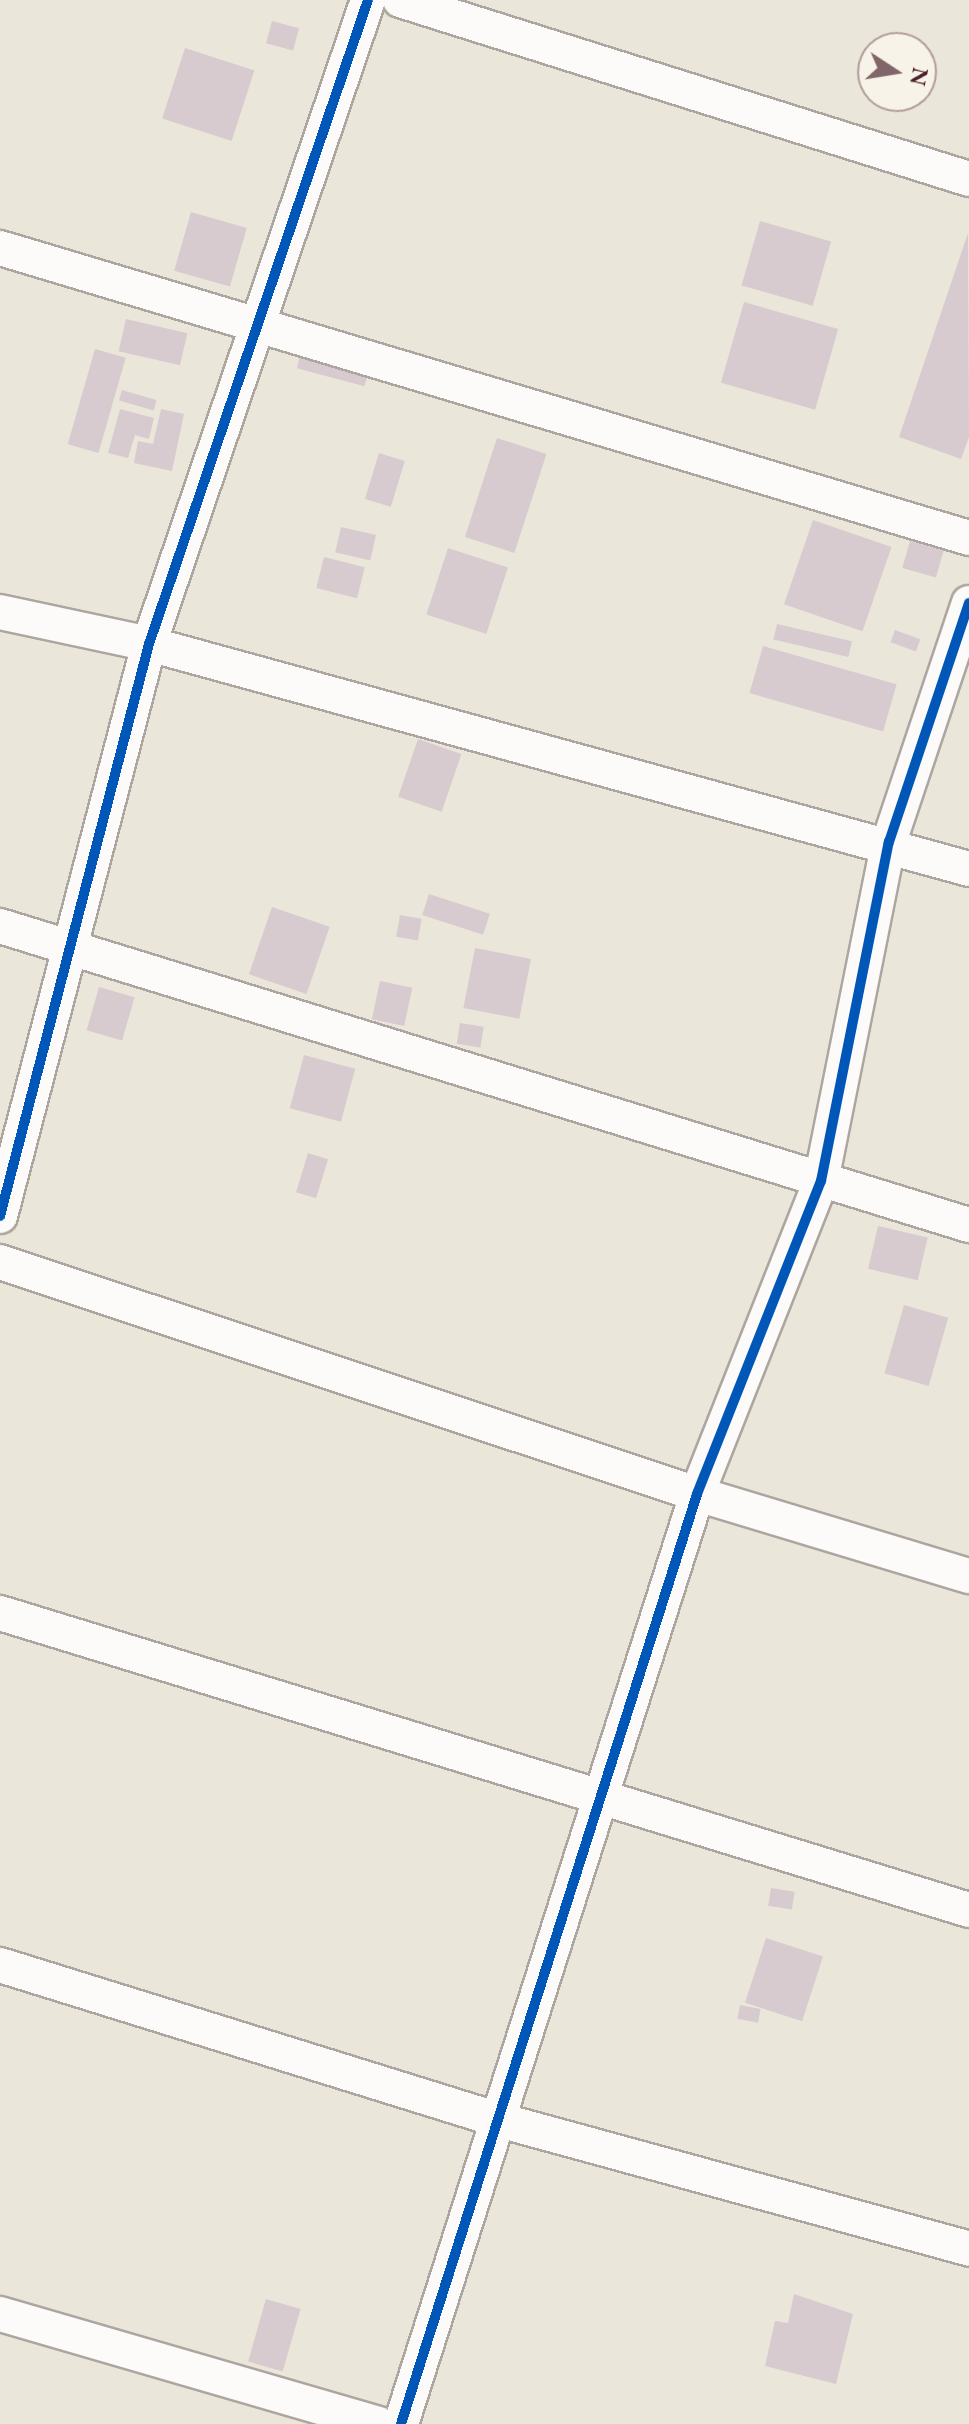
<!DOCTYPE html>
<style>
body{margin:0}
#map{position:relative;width:969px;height:2424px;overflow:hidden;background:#ebe6da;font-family:"EB Garamond",serif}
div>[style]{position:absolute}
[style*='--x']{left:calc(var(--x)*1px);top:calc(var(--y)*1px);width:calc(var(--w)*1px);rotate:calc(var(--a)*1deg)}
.building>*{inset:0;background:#d7cbcf;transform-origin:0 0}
.roads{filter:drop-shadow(2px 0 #ada5a0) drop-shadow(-2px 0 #ada5a0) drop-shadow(0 2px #ada5a0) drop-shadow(0 -2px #ada5a0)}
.minor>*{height:34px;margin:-17px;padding:0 17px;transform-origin:17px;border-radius:17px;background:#fcfbf9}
.cycleway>*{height:10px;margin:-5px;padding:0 5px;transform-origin:5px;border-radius:5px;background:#0057b8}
span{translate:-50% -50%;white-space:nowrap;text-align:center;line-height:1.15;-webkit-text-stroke:6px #f7f3e8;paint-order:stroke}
.north{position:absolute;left:857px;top:32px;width:80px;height:80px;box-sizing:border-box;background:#f7f3e8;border:2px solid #b29e9c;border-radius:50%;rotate:102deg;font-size:22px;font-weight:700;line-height:32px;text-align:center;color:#4a1f2b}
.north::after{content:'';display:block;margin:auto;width:28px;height:36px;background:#826568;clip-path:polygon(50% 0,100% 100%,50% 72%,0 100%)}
</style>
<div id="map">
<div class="building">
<i style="left:272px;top:21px;width:28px;height:23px;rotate:15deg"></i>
<i style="left:185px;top:48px;width:73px;height:74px;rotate:18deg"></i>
<i style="left:191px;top:212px;width:58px;height:61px;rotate:16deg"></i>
<i style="left:760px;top:221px;width:74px;height:67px;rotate:16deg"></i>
<i style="clip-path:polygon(968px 233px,969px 437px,961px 459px,899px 437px)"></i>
<i style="left:744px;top:302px;width:98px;height:84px;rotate:16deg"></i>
<i style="left:126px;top:319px;width:63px;height:33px;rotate:13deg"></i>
<i style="left:303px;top:345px;width:70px;height:24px;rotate:15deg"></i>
<i style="left:95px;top:349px;width:32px;height:99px;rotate:16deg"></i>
<i style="left:122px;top:390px;width:36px;height:11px;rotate:16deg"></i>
<i style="clip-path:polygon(120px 409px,154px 418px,149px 439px,135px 435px,128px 458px,108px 453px)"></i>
<i style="clip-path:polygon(161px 409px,184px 414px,172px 471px,134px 463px,138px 441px,153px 444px)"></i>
<i style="left:497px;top:438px;width:52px;height:104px;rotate:18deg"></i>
<i style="left:379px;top:453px;width:27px;height:48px;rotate:17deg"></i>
<i style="left:813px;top:520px;width:83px;height:89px;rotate:19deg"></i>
<i style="left:341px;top:527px;width:36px;height:26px;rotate:13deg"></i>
<i style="left:910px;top:541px;width:35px;height:28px;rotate:16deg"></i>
<i style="left:448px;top:548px;width:63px;height:70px;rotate:18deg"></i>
<i style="left:324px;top:557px;width:42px;height:32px;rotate:14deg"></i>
<i style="left:777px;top:624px;width:77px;height:16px;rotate:13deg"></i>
<i style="left:895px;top:630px;width:27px;height:13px;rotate:20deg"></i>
<i style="left:763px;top:646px;width:139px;height:49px;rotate:16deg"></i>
<i style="left:418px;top:739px;width:46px;height:61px;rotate:19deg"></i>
<i style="left:429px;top:894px;width:64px;height:22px;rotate:18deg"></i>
<i style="left:272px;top:907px;width:61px;height:71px;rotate:19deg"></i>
<i style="left:400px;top:915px;width:22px;height:22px;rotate:10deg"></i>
<i style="left:475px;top:948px;width:57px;height:61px;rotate:11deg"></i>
<i style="left:380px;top:981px;width:33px;height:39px;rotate:12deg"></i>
<i style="left:99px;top:987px;width:37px;height:45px;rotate:16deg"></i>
<i style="left:460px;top:1023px;width:24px;height:21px;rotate:9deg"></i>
<i style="left:304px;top:1055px;width:53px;height:55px;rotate:15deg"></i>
<i style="left:308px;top:1153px;width:21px;height:41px;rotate:17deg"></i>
<i style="left:878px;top:1226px;width:51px;height:44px;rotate:13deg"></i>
<i style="left:904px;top:1305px;width:46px;height:71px;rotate:16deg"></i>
<i style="left:771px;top:1888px;width:24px;height:18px;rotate:9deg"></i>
<i style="left:766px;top:1938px;width:60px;height:68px;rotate:18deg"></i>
<i style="left:740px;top:2005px;width:21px;height:14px;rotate:11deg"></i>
<i style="clip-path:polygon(794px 2294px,853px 2314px,836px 2384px,765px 2366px,775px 2321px,788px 2323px)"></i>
<i style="left:266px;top:2299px;width:36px;height:65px;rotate:16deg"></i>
</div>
<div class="roads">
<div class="minor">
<i style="--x:400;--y:0;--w:596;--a:17.46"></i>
<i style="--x:0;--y:248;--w:1011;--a:16.66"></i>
<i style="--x:0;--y:612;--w:152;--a:12.1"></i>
<i style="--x:149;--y:644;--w:850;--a:15.34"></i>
<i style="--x:0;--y:926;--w:1014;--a:17.15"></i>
<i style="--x:0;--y:1216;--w:591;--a:-75.4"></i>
<i style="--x:149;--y:644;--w:680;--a:-71.22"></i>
<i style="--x:0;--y:1262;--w:735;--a:18.41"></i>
<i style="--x:697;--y:1494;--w:284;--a:16.8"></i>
<i style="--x:0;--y:1613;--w:1013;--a:17.04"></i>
<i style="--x:0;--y:1965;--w:523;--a:17.26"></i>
<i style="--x:499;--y:2120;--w:487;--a:15.3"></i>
<i style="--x:0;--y:2314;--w:394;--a:16.2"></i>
<i style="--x:401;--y:2424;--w:976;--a:-72.34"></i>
<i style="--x:697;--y:1494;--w:337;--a:-68.4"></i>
<i style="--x:821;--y:1181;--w:346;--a:-78.7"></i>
<i style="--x:889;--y:842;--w:252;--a:-71.5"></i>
</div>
</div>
<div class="cycleway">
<i style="--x:0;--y:1216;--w:591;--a:-75.4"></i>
<i style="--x:149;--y:644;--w:680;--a:-71.22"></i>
<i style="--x:401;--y:2424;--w:976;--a:-72.34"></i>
<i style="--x:697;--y:1494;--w:337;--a:-68.4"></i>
<i style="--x:821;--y:1181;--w:346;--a:-78.7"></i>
<i style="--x:889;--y:842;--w:252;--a:-71.5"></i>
</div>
<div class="north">N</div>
</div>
